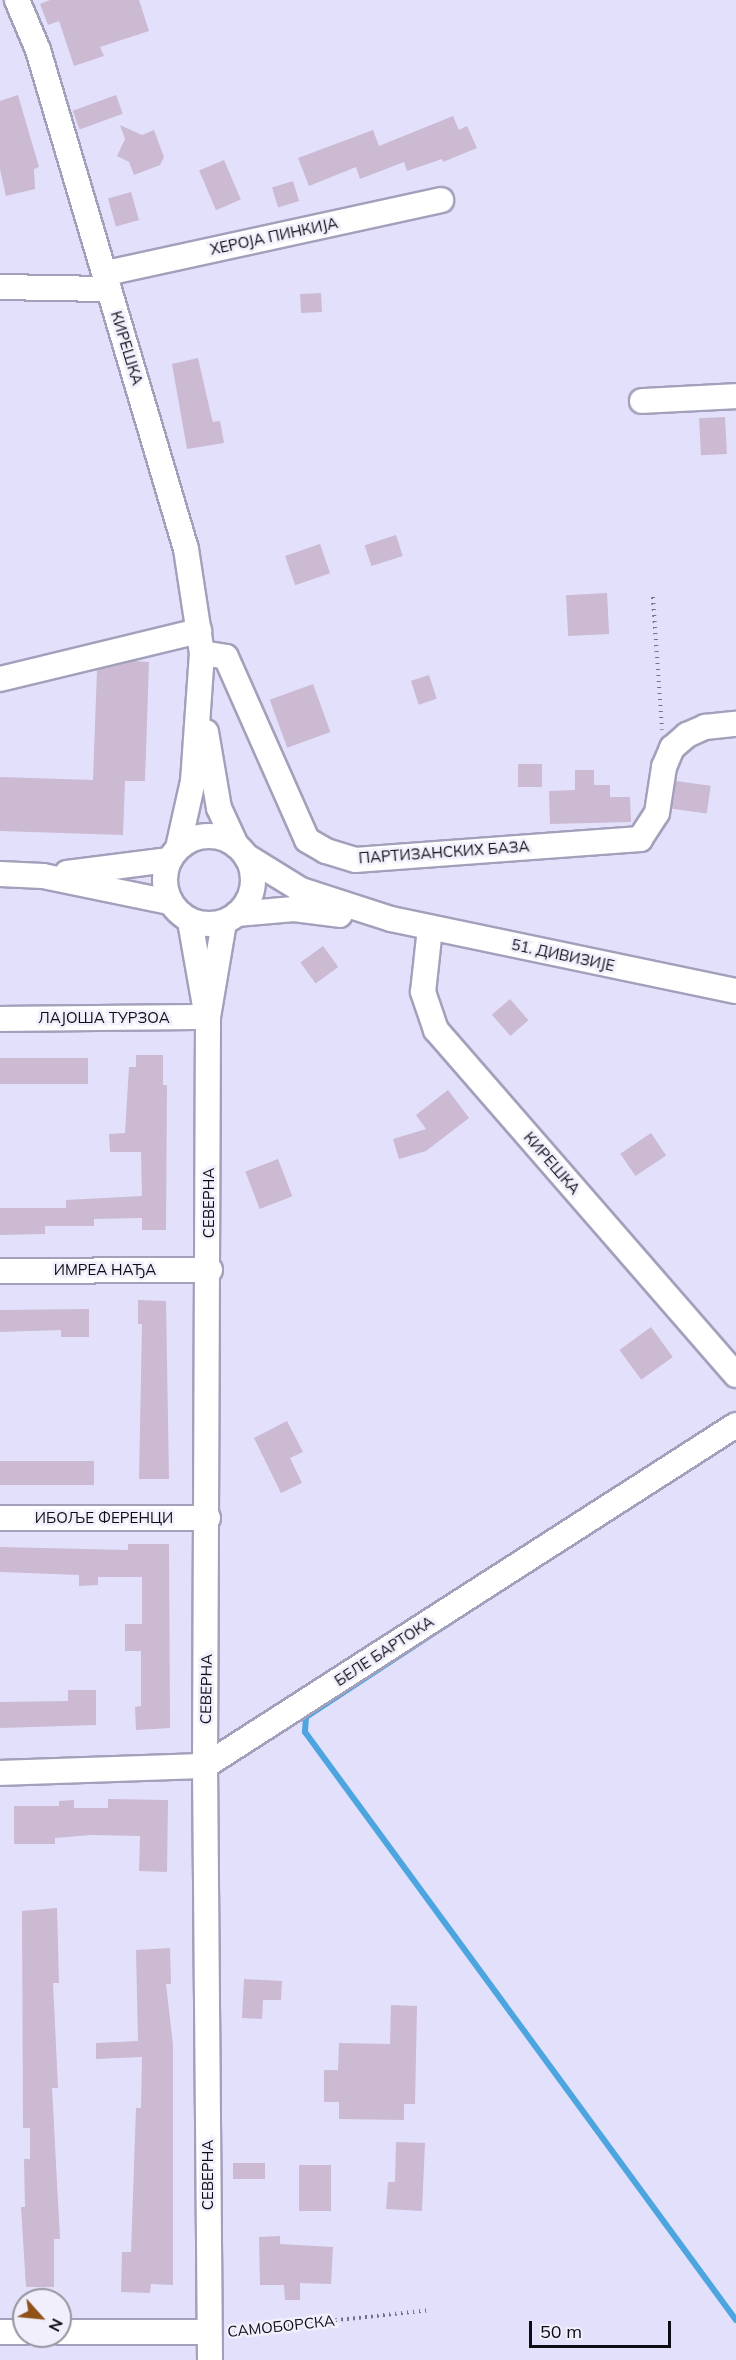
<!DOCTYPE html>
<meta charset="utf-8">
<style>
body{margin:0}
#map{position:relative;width:736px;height:2360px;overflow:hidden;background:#e3e0fc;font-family:Mulish,sans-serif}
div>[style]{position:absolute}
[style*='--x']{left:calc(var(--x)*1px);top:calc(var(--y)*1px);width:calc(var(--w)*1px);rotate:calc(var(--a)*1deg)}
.stream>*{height:6px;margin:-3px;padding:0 3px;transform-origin:3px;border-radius:3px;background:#4da5df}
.building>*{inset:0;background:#cbbad2;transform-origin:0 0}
.path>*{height:4px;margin-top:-2px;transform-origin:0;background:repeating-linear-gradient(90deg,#757385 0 1.5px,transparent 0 6px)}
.roads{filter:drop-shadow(2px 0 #a3a0bb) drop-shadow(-2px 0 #a3a0bb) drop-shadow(0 2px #a3a0bb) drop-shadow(0 -2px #a3a0bb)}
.minor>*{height:24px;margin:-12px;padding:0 12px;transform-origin:12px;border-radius:12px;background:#fff}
.minor>.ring{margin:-12px;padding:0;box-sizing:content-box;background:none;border:24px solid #fff;border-radius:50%}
span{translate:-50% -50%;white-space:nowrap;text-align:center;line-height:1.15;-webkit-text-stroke:5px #f0effb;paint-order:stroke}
.street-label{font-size:15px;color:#0d0c15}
.north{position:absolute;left:12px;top:2288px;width:60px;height:60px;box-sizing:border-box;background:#f0effb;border:2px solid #95949f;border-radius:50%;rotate:117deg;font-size:16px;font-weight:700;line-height:24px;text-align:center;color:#0d0c15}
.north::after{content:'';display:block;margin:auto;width:21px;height:27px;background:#915219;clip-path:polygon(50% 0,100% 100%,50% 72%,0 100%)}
.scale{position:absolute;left:529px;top:2321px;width:142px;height:27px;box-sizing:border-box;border:3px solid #0d0c15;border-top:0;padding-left:8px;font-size:18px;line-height:21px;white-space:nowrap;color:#0d0c15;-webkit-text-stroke:4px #f0effb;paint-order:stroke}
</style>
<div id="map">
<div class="stream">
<i style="--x:466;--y:1612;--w:191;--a:146.7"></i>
<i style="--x:306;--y:1717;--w:15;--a:94"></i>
<i style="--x:305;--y:1732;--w:729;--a:53.76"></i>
</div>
<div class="building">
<i style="clip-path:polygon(50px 0,139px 0,149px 31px,100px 47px,104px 56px,74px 66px,59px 21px,48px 25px,40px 4px)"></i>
<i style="clip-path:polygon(18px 95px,39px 167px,34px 169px,35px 189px,6px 196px,0 169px,0 101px)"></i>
<i style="left:116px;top:95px;width:20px;height:46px;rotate:70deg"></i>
<i style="clip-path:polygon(453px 116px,459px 130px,467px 126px,477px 148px,443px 162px,442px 159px,407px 171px,404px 162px,360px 179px,356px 167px,309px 186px,298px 158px,373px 130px,379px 146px)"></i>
<i style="clip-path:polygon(120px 125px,142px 135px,154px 130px,164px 157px,160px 165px,134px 175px,129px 162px,117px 156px,125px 139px)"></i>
<i style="left:224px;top:160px;width:43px;height:27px;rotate:67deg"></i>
<i style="left:293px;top:181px;width:21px;height:22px;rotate:73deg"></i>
<i style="left:131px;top:192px;width:29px;height:24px;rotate:74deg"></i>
<i style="left:321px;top:293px;width:19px;height:21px;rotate:87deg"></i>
<i style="clip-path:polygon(198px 358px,211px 415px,213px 422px,220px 421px,224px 443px,187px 449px,172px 364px)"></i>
<i style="left:725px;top:417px;width:37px;height:26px;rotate:87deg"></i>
<i style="left:396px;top:535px;width:22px;height:33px;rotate:72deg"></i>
<i style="left:320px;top:544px;width:31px;height:37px;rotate:71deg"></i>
<i style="left:607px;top:593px;width:41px;height:41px;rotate:87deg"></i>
<i style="clip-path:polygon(134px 661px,149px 662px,145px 781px,125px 781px,123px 835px,0 831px,0 777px,93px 780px,97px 670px)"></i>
<i style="left:429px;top:675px;width:25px;height:19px;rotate:72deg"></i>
<i style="left:313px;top:684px;width:51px;height:46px;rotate:70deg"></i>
<i style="left:518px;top:764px;width:24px;height:23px"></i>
<i style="clip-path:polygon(575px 770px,594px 770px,594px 785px,610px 785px,610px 797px,630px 797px,631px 822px,550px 824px,549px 791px,575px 790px)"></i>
<i style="left:676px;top:781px;width:35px;height:28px;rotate:8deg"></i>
<i style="left:323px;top:946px;width:26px;height:28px;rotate:54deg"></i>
<i style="left:510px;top:999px;width:28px;height:24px;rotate:49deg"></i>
<i style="clip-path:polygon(136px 1055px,163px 1055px,163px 1085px,167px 1085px,166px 1230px,142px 1230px,142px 1218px,94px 1219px,94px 1226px,45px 1226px,45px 1234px,0 1235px,0 1208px,66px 1208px,66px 1200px,142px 1196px,141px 1152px,110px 1152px,109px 1134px,125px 1133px,129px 1067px,136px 1067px)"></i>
<i style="left:0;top:1058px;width:88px;height:26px"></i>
<i style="clip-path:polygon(448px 1090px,469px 1118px,426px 1151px,399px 1159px,393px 1139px,426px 1129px,416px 1115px)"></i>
<i style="left:651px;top:1133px;width:27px;height:37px;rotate:56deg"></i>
<i style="left:278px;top:1159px;width:40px;height:35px;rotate:69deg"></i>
<i style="clip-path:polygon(138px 1300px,166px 1301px,169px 1479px,139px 1479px,142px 1324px,138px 1324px)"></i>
<i style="clip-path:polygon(89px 1309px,89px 1337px,61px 1337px,61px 1330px,0 1332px,0 1310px)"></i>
<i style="left:651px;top:1327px;width:37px;height:39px;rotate:54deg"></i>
<i style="clip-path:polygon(287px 1421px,303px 1452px,290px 1458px,302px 1483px,281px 1493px,254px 1438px)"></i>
<i style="left:94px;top:1461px;width:24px;height:94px;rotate:90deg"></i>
<i style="clip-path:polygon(128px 1544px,169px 1544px,170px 1728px,136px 1730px,135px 1707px,141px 1706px,141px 1651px,125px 1651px,125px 1624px,142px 1624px,142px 1577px,98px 1577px,98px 1585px,79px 1586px,79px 1575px,0 1572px,0 1547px,128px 1550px)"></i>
<i style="clip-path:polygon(68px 1690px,96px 1690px,96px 1725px,0 1728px,0 1702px,68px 1701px)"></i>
<i style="clip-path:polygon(108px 1799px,168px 1800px,167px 1872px,139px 1871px,140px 1836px,91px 1835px,55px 1838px,55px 1844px,14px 1844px,14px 1806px,59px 1806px,59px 1801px,74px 1800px,74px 1808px,108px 1808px)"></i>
<i style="clip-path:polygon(57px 1908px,59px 1983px,53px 1983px,58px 2088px,52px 2088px,60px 2239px,54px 2239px,54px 2287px,26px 2287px,21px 2207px,25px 2207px,24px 2159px,30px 2159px,30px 2128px,23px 2128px,22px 1911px)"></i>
<i style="clip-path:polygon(170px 1948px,171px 1984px,166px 1984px,173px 2045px,173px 2285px,151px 2284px,150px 2293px,121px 2292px,122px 2252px,131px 2252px,136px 2108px,141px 2108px,142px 2057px,96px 2059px,96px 2043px,138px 2041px,136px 1950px)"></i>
<i style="clip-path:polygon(244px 1979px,282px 1981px,281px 2000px,263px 2000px,262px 2019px,242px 2018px)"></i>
<i style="clip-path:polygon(391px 2005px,417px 2006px,415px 2104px,404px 2104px,404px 2120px,339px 2119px,339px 2102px,324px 2102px,324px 2070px,338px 2070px,339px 2043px,390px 2044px)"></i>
<i style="clip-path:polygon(396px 2142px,425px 2143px,422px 2211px,386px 2209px,388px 2182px,395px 2182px)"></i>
<i style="left:265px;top:2163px;width:16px;height:32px;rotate:90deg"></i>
<i style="left:299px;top:2165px;width:32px;height:46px"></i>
<i style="clip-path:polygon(280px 2236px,280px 2244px,333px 2247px,331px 2284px,300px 2283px,300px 2300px,285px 2300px,284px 2285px,260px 2285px,259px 2237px)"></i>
</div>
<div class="path">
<i style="--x:653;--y:597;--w:133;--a:86.1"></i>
<i style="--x:228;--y:2332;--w:203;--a:-6.2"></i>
</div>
<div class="roads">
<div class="minor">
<i style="--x:17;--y:0;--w:54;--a:67.2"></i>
<i style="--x:38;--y:50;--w:520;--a:73.48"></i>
<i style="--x:186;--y:549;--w:105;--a:81.3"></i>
<i style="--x:202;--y:653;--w:128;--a:94"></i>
<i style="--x:193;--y:781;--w:69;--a:102.6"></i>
<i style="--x:107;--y:273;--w:342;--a:-12.3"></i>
<i style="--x:0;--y:287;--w:109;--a:1.1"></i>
<i style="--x:642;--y:401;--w:94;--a:-3"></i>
<i style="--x:202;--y:653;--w:24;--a:9"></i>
<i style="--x:226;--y:657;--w:200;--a:66.1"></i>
<i style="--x:307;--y:840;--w:22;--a:30"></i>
<i style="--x:326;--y:851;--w:30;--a:17"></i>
<i style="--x:355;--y:860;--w:286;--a:-4.2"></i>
<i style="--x:640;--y:839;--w:31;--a:-57"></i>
<i style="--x:657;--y:813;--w:47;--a:-81.3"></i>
<i style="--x:664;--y:767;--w:21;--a:-67"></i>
<i style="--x:672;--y:748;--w:20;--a:-41"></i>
<i style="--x:687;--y:735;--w:20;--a:-24"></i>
<i style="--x:705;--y:727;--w:31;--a:-6"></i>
<i style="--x:0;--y:679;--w:205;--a:-13.6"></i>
<i style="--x:206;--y:732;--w:77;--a:80.3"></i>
<i style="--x:219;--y:808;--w:41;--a:65.3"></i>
<i class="ring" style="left:165px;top:836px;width:64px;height:64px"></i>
<i style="--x:246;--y:856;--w:65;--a:31.7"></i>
<i style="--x:301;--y:890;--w:95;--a:17.9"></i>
<i style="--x:391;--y:919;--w:352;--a:11.8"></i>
<i style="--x:67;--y:873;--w:103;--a:-7.3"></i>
<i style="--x:0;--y:874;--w:43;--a:2.7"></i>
<i style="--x:43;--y:876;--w:130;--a:11.6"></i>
<i style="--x:237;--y:914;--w:57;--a:-5"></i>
<i style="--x:294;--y:909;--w:46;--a:7.4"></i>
<i style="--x:190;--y:921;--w:86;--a:80"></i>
<i style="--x:430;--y:928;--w:64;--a:96.2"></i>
<i style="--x:423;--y:992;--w:40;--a:71.1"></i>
<i style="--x:436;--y:1030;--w:457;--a:49"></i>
<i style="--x:0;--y:1019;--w:208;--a:-0.6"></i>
<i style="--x:0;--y:1271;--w:210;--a:-0.3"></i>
<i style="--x:0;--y:1518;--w:208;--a:0"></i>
<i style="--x:0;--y:1773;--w:205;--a:-2"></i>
<i style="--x:205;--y:1766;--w:631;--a:-32.71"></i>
<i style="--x:0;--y:2332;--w:24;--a:0"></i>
<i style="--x:60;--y:2332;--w:149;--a:0"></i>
<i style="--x:210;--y:2360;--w:594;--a:-90.48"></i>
<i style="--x:205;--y:1766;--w:749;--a:-89.77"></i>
<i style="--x:208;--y:1017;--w:96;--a:-80.4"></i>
</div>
</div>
<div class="street-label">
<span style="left:274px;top:236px;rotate:-12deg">ХЕРОЈА ПИНКИЈА</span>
<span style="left:127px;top:348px;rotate:73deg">КИРЕШКА</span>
<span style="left:444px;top:852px;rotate:-4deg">ПАРТИЗАНСКИХ БАЗА</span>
<span style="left:563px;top:955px;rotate:12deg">51. ДИВИЗИЈЕ</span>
<span style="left:104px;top:1018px">ЛАЈОША ТУРЗОА</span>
<span style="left:552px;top:1163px;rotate:49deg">КИРЕШКА</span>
<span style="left:209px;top:1203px;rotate:-90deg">СЕВЕРНА</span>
<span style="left:105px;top:1270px">ИМРЕА НАЂА</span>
<span style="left:104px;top:1518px">ИБОЉЕ ФЕРЕНЦИ</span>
<span style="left:384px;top:1651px;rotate:-33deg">БЕЛЕ БАРТОКА</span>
<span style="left:206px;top:1689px;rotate:-89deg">СЕВЕРНА</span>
<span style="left:208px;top:2175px;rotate:-90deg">СЕВЕРНА</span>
<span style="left:281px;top:2326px;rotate:-6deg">САМОБОРСКА</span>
</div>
<div class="north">N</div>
<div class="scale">50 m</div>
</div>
